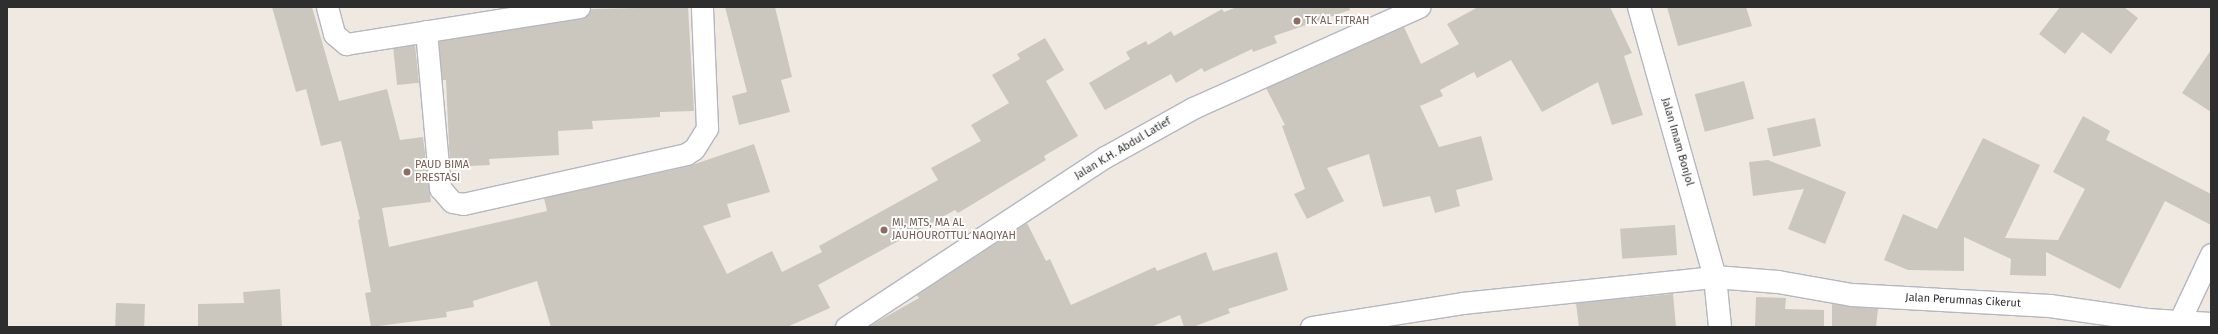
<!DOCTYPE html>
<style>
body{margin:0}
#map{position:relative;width:2218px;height:334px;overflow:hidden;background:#efe9e1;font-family:"Fira Sans",sans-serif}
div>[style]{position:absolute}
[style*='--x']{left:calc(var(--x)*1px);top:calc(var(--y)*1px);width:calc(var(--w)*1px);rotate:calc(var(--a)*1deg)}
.building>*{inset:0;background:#cbc7bf;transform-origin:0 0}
.roads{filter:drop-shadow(1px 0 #b4b7c1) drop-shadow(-1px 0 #b4b7c1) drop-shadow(0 1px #b4b7c1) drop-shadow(0 -1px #b4b7c1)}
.minor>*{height:21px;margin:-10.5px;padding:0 10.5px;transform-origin:10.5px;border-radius:10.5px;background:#fff}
.tertiary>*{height:22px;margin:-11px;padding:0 11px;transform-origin:11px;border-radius:11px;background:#fff}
.dots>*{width:11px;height:11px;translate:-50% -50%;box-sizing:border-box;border:2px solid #fff;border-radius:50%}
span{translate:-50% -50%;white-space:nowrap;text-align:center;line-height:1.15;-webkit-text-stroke:3.5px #fff;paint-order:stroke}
.education-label{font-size:11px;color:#785e54}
.left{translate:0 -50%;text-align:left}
.street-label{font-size:11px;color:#2e2e2e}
.frame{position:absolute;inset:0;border:8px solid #2e2e2e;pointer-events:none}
</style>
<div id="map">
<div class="building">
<i style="clip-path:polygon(272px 7px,312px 7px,339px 101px,387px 89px,400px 140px,423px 137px,431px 202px,382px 208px,389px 247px,547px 211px,544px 198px,689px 166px,754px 144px,770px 192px,727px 204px,731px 217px,703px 226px,727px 274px,772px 251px,782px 272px,822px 252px,819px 246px,938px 180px,931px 168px,981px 141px,971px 125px,1009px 103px,992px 75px,1020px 59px,1017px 54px,1045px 38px,1064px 70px,1046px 81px,1078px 136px,1044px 156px,1046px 160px,958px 213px,955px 210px,818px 285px,830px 308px,787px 327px,551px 327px,537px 281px,473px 301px,474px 307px,446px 312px,447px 317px,371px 327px,365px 293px,371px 292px,358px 220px,360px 219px,341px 141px,321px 146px,306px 89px,296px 92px)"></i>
<i style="clip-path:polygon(688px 7px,694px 111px,660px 112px,660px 117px,592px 121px,593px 129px,558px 131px,559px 155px,489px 159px,490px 165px,450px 167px,446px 80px,442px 80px,439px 41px,581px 19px,591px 9px)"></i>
<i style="clip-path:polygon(725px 7px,775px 7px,792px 77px,781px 80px,790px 112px,739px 125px,732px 96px,747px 92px)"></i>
<i style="clip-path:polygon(1237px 7px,1349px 7px,1350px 10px,1274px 36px,1277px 43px,1253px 52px,1252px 49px,1204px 72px,1202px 68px,1176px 83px,1171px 74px,1105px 110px,1089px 83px,1130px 59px,1126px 52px,1146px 41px,1148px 45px,1171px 31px,1174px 36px,1222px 9px,1224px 12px)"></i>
<i style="clip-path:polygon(1478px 7px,1610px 7px,1632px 53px,1624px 56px,1643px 115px,1612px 125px,1598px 82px,1542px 112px,1511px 60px,1477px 78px,1474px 72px,1440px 90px,1443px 96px,1420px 106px,1439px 147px,1481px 136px,1493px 180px,1456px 190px,1460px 206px,1435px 213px,1430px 196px,1383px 207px,1369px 154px,1327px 168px,1344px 201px,1307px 219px,1294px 194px,1305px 189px,1282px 126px,1285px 125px,1266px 88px,1404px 27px,1421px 64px,1459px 44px,1447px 24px)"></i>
<i style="clip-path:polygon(1667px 7px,1746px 7px,1752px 26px,1678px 46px)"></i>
<i style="clip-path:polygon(2060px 7px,2124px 7px,2138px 18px,2111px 54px,2082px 32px,2065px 54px,2039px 34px)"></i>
<i style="left:415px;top:45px;width:38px;height:22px;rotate:84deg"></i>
<i style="clip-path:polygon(2211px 50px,2211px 112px,2182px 93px)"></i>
<i style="left:1744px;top:81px;width:39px;height:51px;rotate:75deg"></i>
<i style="clip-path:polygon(2083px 116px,2110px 131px,2106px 140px,2211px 194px,2211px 225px,2165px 201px,2120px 289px,2046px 252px,2046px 276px,2010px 275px,2011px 259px,1964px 237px,1964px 271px,1908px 270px,1884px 260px,1903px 214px,1937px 229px,1983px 138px,2040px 165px,2005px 238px,2058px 240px,2085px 189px,2053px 172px)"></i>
<i style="left:1815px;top:118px;width:29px;height:49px;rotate:78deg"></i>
<i style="clip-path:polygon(1768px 160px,1846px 192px,1825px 244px,1788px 229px,1804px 189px,1753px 196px,1749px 162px)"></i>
<i style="clip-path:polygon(1027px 223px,1046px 261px,1050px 259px,1071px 305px,1155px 267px,1157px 271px,1206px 252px,1213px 271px,1277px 252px,1288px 290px,1228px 309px,1230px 313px,1193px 327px,1184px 327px,1180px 315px,1151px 327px,868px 327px,919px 298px,917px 295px)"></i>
<i style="left:1675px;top:225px;width:30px;height:55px;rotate:86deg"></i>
<i style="clip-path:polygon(280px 289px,282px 327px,198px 327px,198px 304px,244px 303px,243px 292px)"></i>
<i style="clip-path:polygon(1673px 294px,1676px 327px,1579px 327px,1576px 303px)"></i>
<i style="clip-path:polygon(1756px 297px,1786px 298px,1785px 309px,1824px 310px,1824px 327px,1755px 327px)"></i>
<i style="left:116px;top:303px;width:29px;height:24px;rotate:2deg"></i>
<i style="clip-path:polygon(1832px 304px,1878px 309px,1876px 327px,1832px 327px)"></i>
</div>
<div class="roads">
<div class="minor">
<i style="--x:327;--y:7;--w:28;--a:75"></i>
<i style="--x:334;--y:34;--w:16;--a:40"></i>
<i style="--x:346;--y:44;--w:236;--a:-9"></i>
<i style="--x:426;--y:31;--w:158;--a:84.9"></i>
<i style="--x:440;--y:188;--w:18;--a:49"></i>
<i style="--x:452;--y:202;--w:11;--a:10"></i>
<i style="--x:463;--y:204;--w:229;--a:-12.6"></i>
<i style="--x:686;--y:154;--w:9;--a:-32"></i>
<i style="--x:694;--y:149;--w:25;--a:-58"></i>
<i style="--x:707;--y:128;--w:121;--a:-92.4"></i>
<i style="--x:2179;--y:322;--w:75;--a:-64.8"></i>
<i style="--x:846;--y:327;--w:310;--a:-33.3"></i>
<i style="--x:1105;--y:157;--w:101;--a:-29.1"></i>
<i style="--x:1193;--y:108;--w:248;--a:-24.1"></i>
<i style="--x:1311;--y:327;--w:153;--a:-9"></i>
<i style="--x:1462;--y:303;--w:254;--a:-5.9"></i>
</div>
<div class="tertiary">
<i style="--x:1639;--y:7;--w:280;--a:74.3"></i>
<i style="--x:1715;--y:277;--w:50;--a:84.3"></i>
<i style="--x:1715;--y:277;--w:63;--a:4.5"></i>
<i style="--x:1778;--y:282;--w:75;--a:10"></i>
<i style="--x:1852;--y:295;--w:198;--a:3.2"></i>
<i style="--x:2050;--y:306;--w:98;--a:8.2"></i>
<i style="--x:2147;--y:320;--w:64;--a:3.6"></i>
</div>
</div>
<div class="dots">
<i style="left:1297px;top:21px;background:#8d6e63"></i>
<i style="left:407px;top:172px;background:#8d6e63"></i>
<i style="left:884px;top:230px;background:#8d6e63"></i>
</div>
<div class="education-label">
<span class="left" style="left:1305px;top:21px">TK AL FITRAH</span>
<span class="left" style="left:415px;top:172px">PAUD BIMA<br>PRESTASI</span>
<span class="left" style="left:892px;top:230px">MI, MTS, MA AL<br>JAUHOUROTTUL NAQIYAH</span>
</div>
<div class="street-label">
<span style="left:1677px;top:142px;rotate:74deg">Jalan Imam Bonjol</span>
<span style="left:1123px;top:149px;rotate:-31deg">Jalan K.H. Abdul Latief</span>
<span style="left:1963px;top:301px;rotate:3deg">Jalan Perumnas Cikerut</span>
</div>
<div class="frame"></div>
</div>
